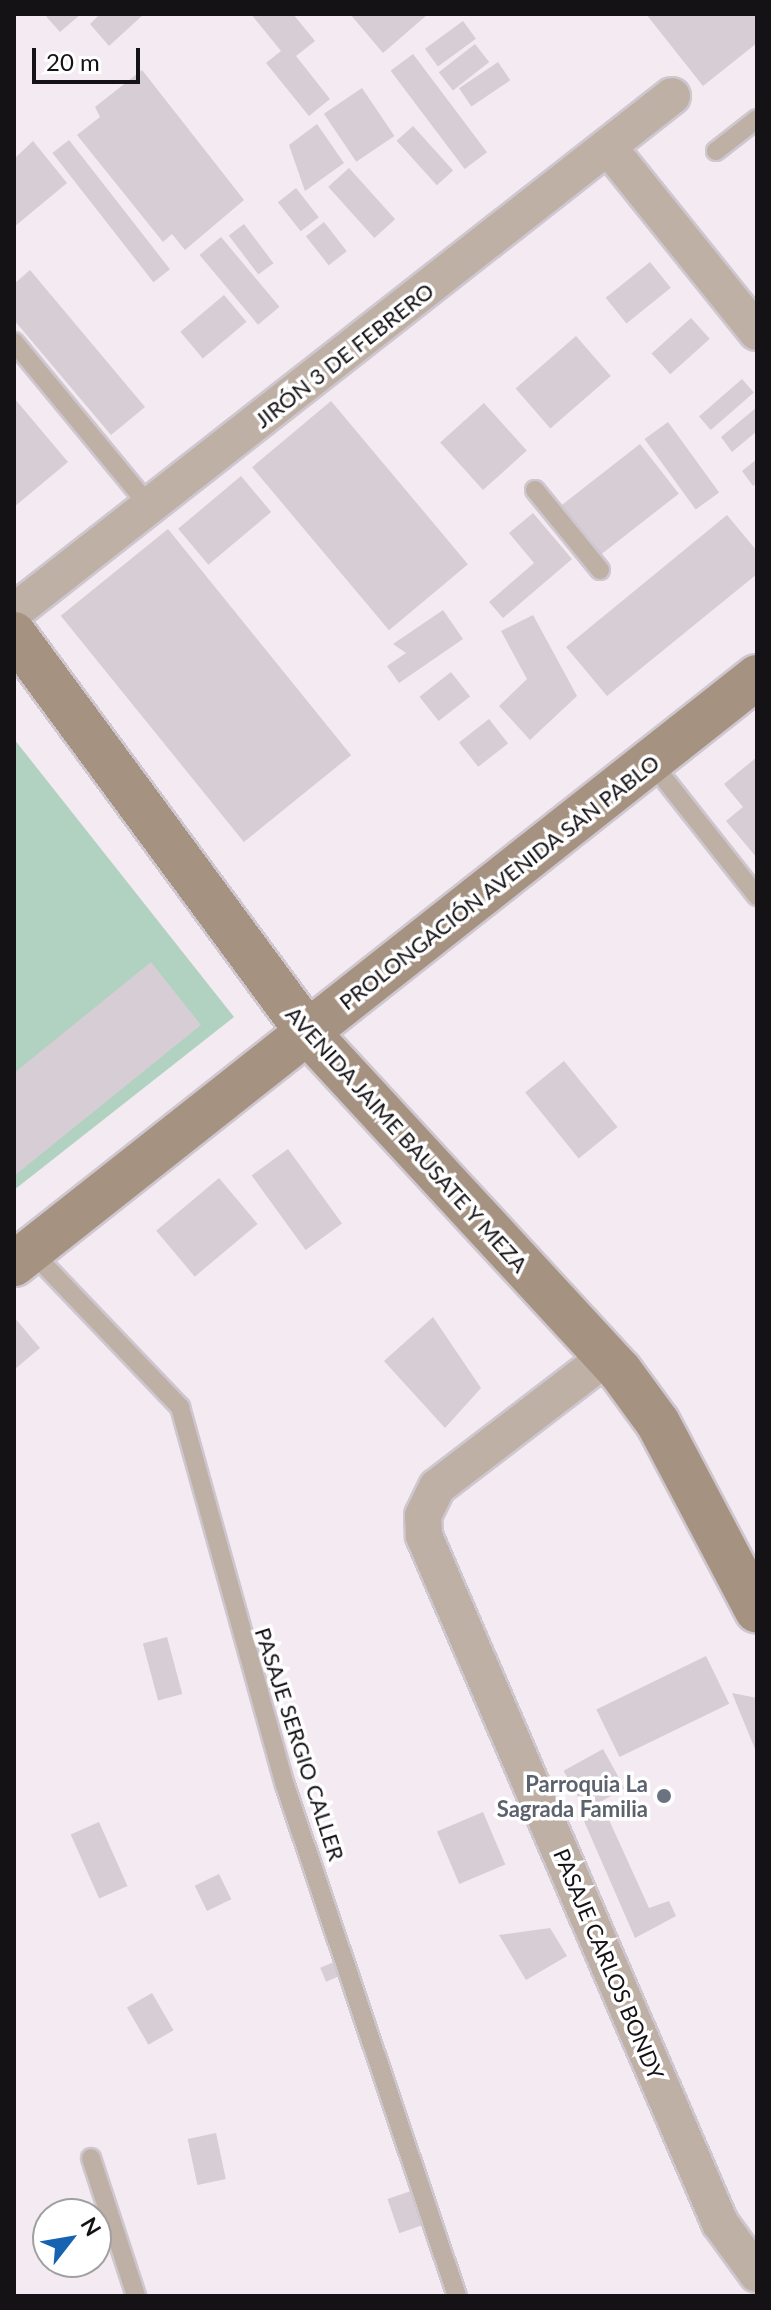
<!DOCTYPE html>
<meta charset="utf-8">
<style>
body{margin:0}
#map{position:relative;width:771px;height:2310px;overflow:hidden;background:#f3eaf2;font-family:Lato,sans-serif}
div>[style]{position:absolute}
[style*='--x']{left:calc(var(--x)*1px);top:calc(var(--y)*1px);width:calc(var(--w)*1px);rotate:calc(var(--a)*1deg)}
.green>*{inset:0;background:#b1d1c1}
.building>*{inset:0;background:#d6cdd5;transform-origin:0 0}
.roads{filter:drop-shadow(2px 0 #cfc7cf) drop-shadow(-2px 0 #cfc7cf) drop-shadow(0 2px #cfc7cf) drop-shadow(0 -2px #cfc7cf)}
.lane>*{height:18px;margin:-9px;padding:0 9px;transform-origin:9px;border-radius:9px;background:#beb0a4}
.street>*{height:36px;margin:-18px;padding:0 18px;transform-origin:18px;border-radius:18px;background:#beb0a4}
.secondary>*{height:44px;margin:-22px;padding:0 22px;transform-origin:22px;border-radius:22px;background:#a69281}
.dots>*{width:22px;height:22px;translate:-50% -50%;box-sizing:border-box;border:4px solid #fff;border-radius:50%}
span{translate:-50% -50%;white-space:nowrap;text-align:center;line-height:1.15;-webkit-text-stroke:7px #fff;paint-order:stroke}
.street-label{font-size:22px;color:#151215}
.worship-label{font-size:22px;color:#5b616d;font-weight:700}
.right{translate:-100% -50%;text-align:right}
.frame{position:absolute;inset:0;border:16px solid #151215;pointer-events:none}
.north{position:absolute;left:32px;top:2198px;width:80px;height:80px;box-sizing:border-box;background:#fff;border:2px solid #a1a0a1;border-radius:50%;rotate:59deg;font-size:22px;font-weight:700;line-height:32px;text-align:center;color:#151215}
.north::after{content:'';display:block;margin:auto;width:28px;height:36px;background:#1563b1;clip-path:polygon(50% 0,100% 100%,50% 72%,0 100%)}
.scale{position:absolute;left:32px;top:48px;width:108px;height:36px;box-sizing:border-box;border:4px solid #151215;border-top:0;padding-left:10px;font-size:24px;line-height:28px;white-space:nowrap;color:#151215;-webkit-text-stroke:6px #fff;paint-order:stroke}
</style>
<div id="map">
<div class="green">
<i style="clip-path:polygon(14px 739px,234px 1017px,14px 1190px)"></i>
</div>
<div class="building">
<i style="clip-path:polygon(44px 14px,81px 14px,60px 32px)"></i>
<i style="clip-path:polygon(100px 14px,144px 14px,109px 46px,90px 24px)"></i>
<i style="clip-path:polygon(251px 14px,293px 14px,315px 41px,296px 56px,330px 99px,309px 116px,266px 63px,281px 51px)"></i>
<i style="clip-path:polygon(350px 14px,428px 14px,383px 53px)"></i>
<i style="clip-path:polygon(646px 14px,757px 14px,757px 43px,703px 86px)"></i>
<i style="left:463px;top:21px;width:22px;height:47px;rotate:54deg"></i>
<i style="left:475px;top:44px;width:23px;height:46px;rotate:52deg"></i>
<i style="left:413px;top:54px;width:123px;height:28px;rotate:53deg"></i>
<i style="left:498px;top:62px;width:22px;height:47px;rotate:56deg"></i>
<i style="clip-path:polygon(142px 70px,244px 200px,185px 250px,172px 234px,163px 242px,77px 135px,100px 117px,95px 107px)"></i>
<i style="left:362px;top:88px;width:58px;height:46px;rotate:56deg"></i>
<i style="clip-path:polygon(317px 124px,344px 163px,305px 191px,289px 145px)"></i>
<i style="left:413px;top:126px;width:60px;height:22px;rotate:48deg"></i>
<i style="left:69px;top:140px;width:164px;height:21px;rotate:52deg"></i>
<i style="clip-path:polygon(33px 141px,67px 183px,14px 227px,14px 159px)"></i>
<i style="left:349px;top:168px;width:69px;height:28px;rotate:48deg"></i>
<i style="left:296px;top:188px;width:37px;height:23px;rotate:52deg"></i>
<i style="left:324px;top:222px;width:37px;height:23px;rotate:52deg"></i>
<i style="left:244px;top:224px;width:49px;height:19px;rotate:53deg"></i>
<i style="left:221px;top:237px;width:91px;height:28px;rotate:50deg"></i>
<i style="left:650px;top:262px;width:33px;height:57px;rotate:51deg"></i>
<i style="clip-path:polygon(30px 270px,145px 407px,111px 435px,14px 320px,14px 284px)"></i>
<i style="left:224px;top:295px;width:35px;height:57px;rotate:50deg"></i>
<i style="left:691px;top:318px;width:28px;height:53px;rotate:48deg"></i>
<i style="left:576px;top:336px;width:53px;height:80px;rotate:49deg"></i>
<i style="left:742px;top:379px;width:18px;height:57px;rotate:49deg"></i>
<i style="clip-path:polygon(14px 398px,68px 462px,14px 507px)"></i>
<i style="left:331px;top:401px;width:213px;height:103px;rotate:50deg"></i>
<i style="left:484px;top:403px;width:64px;height:59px;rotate:48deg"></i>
<i style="clip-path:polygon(757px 407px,757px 431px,732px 452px,721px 437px)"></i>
<i style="left:668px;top:422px;width:87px;height:29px;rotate:54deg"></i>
<i style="left:640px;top:444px;width:63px;height:100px;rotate:52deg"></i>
<i style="clip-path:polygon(757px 459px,757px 482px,753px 486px,742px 471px)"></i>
<i style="left:241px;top:476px;width:47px;height:82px;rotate:50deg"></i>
<i style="clip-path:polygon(533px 513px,572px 559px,503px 618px,489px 602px,534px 563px,509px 533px)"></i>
<i style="clip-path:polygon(727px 515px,757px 551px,757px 574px,607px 696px,566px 647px)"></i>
<i style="left:168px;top:529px;width:291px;height:138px;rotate:51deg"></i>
<i style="clip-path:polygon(443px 610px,463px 639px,399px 683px,387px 666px,406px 653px,393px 644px)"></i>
<i style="clip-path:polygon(533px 615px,577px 696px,530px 740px,499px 706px,527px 679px,501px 631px)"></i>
<i style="left:451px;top:672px;width:31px;height:40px;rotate:52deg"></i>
<i style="left:489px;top:719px;width:31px;height:38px;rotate:52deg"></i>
<i style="clip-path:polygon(757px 757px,757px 858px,726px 821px,743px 807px,724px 784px)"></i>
<i style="clip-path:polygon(151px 962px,201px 1025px,14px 1176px,14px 1073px)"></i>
<i style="left:564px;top:1061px;width:85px;height:50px;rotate:51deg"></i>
<i style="left:288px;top:1149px;width:92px;height:45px;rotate:54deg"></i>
<i style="left:219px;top:1178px;width:60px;height:82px;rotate:50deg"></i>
<i style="clip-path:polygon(14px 1317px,40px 1348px,15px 1369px,14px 1368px)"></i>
<i style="clip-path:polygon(433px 1317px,481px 1388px,445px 1428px,384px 1361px)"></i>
<i style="left:167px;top:1637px;width:59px;height:25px;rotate:75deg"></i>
<i style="left:706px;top:1656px;width:53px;height:122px;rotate:64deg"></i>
<i style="clip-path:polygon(732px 1693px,757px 1698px,755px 1749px)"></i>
<i style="left:603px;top:1749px;width:45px;height:45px;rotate:61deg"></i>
<i style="clip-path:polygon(605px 1811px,649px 1908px,669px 1901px,676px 1916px,635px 1938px,584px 1821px)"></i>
<i style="left:483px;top:1812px;width:57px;height:50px;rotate:67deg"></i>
<i style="left:99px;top:1822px;width:70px;height:31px;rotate:66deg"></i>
<i style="left:219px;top:1874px;width:28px;height:27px;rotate:64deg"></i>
<i style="clip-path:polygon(550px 1928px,567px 1956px,526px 1980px,499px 1935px)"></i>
<i style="left:334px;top:1962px;width:15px;height:15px;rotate:67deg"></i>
<i style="left:152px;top:1993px;width:43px;height:29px;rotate:60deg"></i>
<i style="left:216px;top:2133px;width:47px;height:29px;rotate:78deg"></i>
<i style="left:414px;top:2190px;width:36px;height:28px;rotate:71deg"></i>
</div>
<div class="roads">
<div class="lane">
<i style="--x:716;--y:151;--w:52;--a:-38"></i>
<i style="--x:14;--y:342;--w:214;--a:50.5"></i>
<i style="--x:535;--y:490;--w:103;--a:50.9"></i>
<i style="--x:651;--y:762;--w:171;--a:51.7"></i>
<i style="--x:31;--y:1251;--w:216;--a:46.3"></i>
<i style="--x:180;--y:1407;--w:392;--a:74.5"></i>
<i style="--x:285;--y:1785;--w:539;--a:71.4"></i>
<i style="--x:91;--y:2158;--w:145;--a:71.9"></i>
</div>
<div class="street">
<i style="--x:609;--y:148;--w:236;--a:51.2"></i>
<i style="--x:14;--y:612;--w:836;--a:-38.1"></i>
<i style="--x:604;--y:1359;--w:210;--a:142.5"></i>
<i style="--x:437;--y:1487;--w:32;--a:116"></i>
<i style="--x:423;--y:1516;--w:20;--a:87"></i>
<i style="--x:424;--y:1536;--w:748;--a:66.69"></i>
<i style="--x:720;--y:2223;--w:63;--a:54"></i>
</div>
<div class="secondary">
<i style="--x:14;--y:634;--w:496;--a:53.6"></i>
<i style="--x:308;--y:1033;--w:460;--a:47.3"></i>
<i style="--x:620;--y:1371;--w:64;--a:53.8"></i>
<i style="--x:658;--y:1423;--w:212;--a:62.2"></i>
<i style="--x:14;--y:1264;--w:947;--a:-38.31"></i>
</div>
</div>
<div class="dots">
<i style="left:664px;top:1796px;background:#6b7280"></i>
</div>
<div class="street-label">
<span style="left:344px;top:355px;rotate:-38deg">JIRÓN 3 DE FEBRERO</span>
<span style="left:499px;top:882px;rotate:-38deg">PROLONGACIÓN AVENIDA SAN PABLO</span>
<span style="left:407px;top:1139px;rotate:48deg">AVENIDA JAIME BAUSATE Y MEZA</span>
<span style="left:300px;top:1744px;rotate:72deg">PASAJE SERGIO CALLER</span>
<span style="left:609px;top:1964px;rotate:67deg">PASAJE CARLOS BONDY</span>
</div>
<div class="worship-label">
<span class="right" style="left:648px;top:1796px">Parroquia La<br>Sagrada Familia</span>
</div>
<div class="frame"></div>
<div class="north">N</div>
<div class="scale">20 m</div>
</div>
